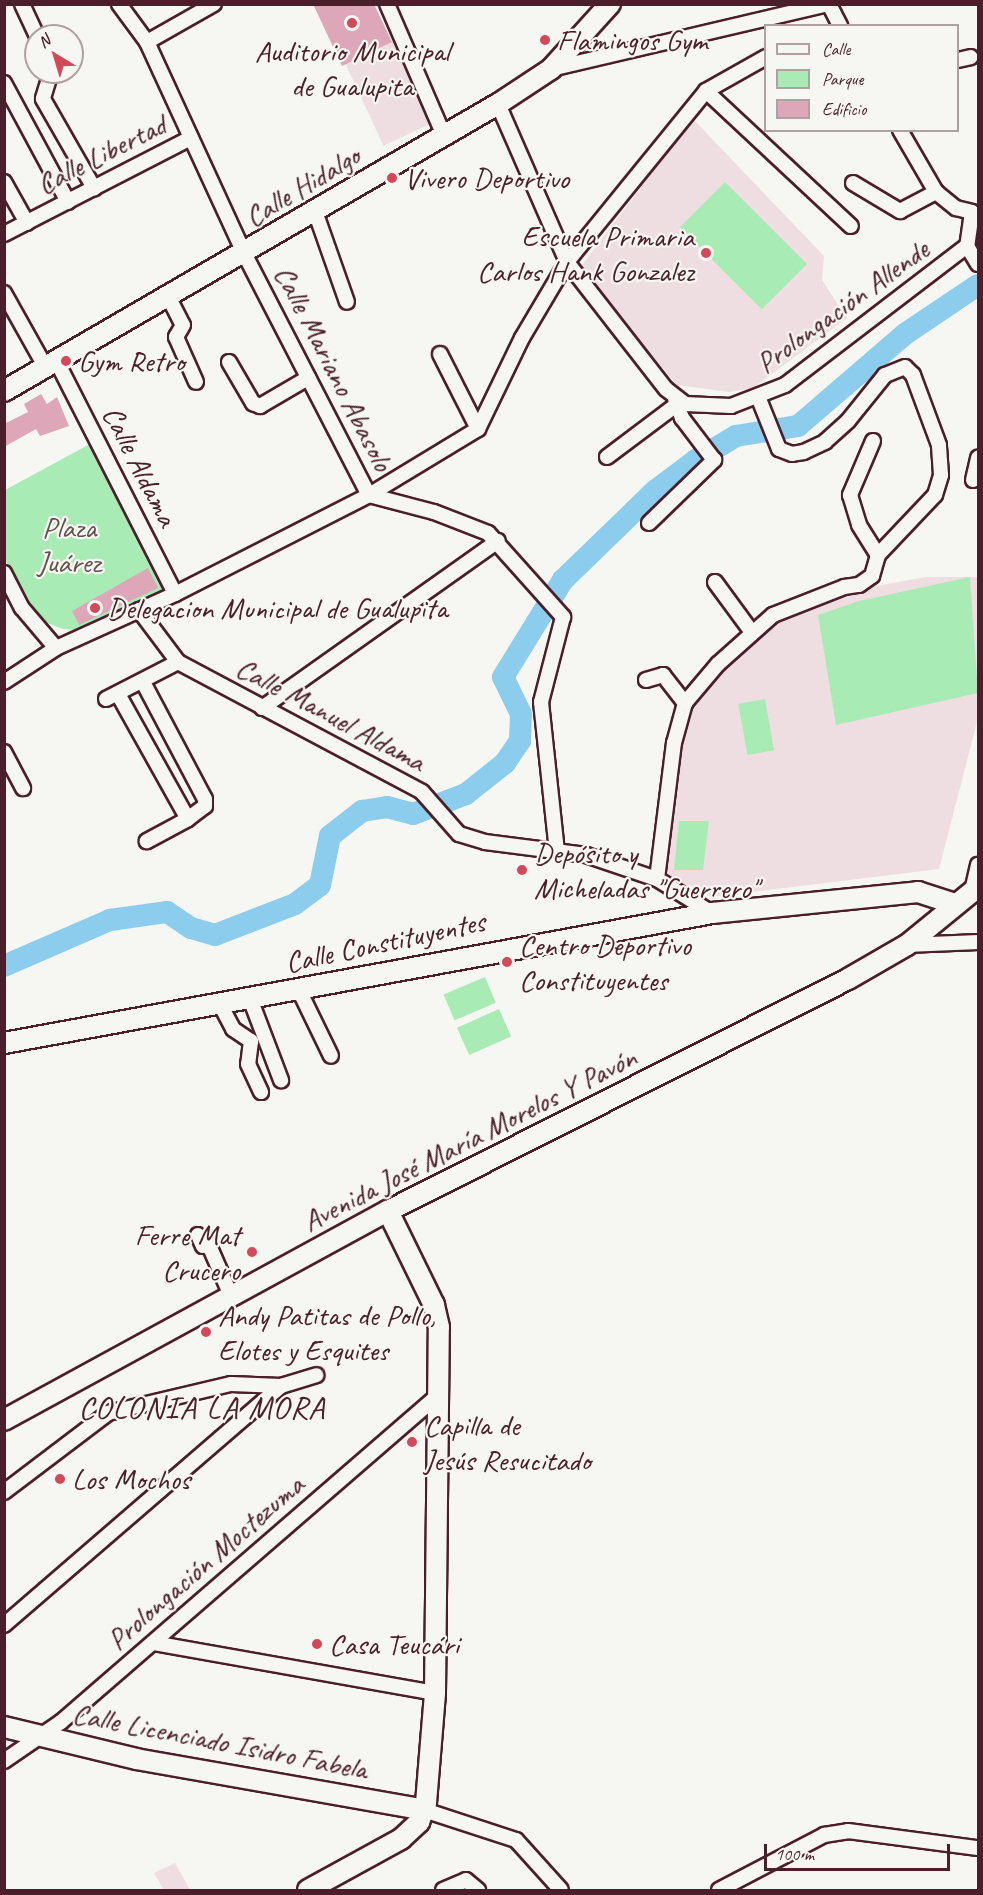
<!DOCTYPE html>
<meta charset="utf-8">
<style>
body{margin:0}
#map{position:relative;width:983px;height:1895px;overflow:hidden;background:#f6f6f2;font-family:Caveat,sans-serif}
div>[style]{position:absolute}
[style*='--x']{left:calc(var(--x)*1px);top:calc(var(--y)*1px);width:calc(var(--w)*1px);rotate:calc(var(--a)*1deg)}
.built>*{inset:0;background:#efdee1;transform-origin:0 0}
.green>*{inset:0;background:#a9ebb5;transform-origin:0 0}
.river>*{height:22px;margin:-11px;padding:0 11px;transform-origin:11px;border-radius:11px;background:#8ccded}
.building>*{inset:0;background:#dea6b9}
.roads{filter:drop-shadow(2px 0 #4a1f2b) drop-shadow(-2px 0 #4a1f2b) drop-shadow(0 2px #4a1f2b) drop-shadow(0 -2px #4a1f2b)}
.street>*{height:14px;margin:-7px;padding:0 7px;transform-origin:7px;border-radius:7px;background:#f6f6f2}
.secondary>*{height:20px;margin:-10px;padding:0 10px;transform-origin:10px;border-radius:10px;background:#f6f6f2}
.dots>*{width:16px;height:16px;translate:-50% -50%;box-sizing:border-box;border:3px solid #f6f6f2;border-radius:50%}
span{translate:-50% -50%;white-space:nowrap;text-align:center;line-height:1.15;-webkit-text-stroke:4.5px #f6f6f2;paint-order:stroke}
.poi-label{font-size:30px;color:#4a1f2b}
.left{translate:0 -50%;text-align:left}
.right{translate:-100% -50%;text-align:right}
.street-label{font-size:30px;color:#4a1f2b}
.park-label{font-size:30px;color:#62524e}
.neighbourhood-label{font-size:32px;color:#4a1f2b;letter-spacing:1.5px}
.frame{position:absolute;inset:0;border:6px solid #4a1f2b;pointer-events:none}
.legend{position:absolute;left:764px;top:24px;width:195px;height:108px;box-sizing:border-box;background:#f6f6f2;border:2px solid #b1a0a2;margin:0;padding:8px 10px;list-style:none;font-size:18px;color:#4a1f2b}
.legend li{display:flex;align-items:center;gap:12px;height:30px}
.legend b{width:30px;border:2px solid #b1a0a2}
.north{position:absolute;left:24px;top:24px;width:60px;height:60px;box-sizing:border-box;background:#f6f6f2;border:2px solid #b1a0a2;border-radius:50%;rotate:322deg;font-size:16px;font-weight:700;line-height:24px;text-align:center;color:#4a1f2b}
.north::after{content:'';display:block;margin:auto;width:21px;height:27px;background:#d1495b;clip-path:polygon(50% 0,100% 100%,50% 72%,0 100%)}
.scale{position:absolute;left:764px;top:1844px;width:186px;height:27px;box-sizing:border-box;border:3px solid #4a1f2b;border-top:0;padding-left:8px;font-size:18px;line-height:21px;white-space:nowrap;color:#4a1f2b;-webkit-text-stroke:4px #f6f6f2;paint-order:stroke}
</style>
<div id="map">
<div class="built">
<i style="left:395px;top:40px;width:91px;height:55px;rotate:65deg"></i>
<i style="clip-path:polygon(693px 119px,824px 256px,822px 280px,847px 318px,753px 388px,729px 392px,677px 385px,579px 269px)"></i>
<i style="clip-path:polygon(926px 577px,978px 577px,978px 718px,939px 869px,711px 897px,662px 873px,685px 703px,780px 612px,848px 591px)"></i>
<i style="clip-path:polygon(175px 1863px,190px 1890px,164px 1890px,154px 1873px)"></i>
</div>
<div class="green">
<i style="left:725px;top:182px;width:116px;height:64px;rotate:45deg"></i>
<i style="clip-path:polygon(90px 444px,164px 590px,78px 630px,63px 629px,34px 618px,5px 559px,5px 490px)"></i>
<i style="clip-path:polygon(970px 577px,978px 693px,836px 725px,818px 615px,859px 601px)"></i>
<i style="left:765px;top:699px;width:52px;height:27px;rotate:80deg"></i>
<i style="clip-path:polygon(679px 821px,709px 821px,703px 870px,674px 870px)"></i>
<i style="left:485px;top:977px;width:28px;height:45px;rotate:67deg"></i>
<i style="left:499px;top:1009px;width:30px;height:46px;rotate:66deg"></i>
</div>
<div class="river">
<i style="--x:4;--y:966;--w:116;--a:-23.5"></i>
<i style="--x:110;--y:920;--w:58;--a:-8"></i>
<i style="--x:167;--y:912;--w:29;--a:34"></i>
<i style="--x:191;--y:928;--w:25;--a:16"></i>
<i style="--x:215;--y:935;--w:86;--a:-21.2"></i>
<i style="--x:295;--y:904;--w:31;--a:-37"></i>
<i style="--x:320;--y:885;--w:50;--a:-78.5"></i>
<i style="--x:330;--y:836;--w:41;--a:-38"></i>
<i style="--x:362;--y:811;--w:25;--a:-9"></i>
<i style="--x:387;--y:807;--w:27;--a:15"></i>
<i style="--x:413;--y:814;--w:57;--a:-20.7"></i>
<i style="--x:466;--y:794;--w:50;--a:-38.5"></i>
<i style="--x:505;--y:763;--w:27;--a:-56"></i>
<i style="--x:520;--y:741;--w:27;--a:-88"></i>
<i style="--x:521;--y:714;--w:41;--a:-115.9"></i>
<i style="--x:503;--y:677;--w:114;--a:-58.3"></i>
<i style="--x:563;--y:580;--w:129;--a:-44.1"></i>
<i style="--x:656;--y:490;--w:50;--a:-36.9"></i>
<i style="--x:696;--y:460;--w:47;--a:-31"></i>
<i style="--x:736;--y:436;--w:63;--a:-9.2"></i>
<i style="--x:798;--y:426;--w:141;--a:-40.7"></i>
<i style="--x:905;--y:334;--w:88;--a:-33.9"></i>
</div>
<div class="building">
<i style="clip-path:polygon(313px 4px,374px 4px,392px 42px,342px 66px)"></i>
<i style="clip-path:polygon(41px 394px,47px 404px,57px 397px,69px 426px,40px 436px,36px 429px,4px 447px,4px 424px,28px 412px,24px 404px)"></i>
<i style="clip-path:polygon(148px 568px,158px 588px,79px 625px,72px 611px)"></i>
</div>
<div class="roads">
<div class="street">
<i style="--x:22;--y:4;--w:35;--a:65"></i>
<i style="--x:119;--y:4;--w:47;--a:53.6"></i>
<i style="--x:147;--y:42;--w:234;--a:65.3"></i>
<i style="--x:245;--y:255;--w:270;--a:62.7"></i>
<i style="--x:369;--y:495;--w:67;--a:14.7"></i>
<i style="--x:434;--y:512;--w:58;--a:21.3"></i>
<i style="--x:488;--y:533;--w:113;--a:48.2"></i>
<i style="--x:563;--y:617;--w:88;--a:104.5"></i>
<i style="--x:541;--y:702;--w:150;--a:83.9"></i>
<i style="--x:387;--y:4;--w:144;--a:66.6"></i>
<i style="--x:829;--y:4;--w:25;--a:63"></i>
<i style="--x:147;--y:42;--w:77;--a:-29.6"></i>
<i style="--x:958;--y:60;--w:13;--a:-13"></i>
<i style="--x:551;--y:69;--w:285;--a:-13.2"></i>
<i style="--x:51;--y:72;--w:28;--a:107"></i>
<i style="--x:43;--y:99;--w:103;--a:60.2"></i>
<i style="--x:4;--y:83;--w:135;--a:61.7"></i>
<i style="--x:706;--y:91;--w:198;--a:43"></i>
<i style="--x:498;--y:104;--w:172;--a:66.4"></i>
<i style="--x:567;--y:262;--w:161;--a:52.1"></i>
<i style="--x:666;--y:389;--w:24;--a:38"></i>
<i style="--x:685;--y:404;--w:46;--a:2.5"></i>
<i style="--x:731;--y:406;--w:58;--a:-21.3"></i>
<i style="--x:785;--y:385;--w:229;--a:-37.4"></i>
<i style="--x:900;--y:130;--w:72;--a:59.9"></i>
<i style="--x:936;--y:192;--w:26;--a:39"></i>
<i style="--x:956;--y:208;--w:16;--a:14"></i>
<i style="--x:972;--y:212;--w:34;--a:98"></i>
<i style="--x:967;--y:246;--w:21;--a:59"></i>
<i style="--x:4;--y:182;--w:47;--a:60.7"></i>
<i style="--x:853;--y:183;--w:55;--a:30.8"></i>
<i style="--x:900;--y:211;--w:41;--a:-27.8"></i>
<i style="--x:316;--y:214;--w:93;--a:70.6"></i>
<i style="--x:4;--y:234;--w:210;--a:-27.2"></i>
<i style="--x:4;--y:293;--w:86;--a:60.8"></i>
<i style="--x:169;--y:298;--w:30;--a:63"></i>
<i style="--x:183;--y:325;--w:14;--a:120"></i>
<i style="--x:176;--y:337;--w:49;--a:66"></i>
<i style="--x:440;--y:354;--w:84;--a:63.1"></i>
<i style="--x:57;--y:362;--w:260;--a:63"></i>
<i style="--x:229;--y:362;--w:48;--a:59.7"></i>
<i style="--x:253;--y:403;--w:8;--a:23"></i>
<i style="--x:260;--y:406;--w:56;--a:-30.3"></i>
<i style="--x:873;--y:441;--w:59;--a:113.1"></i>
<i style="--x:850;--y:495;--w:31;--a:73"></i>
<i style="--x:859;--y:525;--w:36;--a:58"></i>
<i style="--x:607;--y:457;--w:85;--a:-36.9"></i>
<i style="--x:973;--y:480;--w:23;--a:-77"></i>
<i style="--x:649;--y:523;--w:91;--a:-44.1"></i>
<i style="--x:714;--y:460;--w:53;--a:-127.3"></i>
<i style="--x:682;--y:418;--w:20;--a:-110"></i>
<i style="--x:4;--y:573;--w:39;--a:63"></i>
<i style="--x:22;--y:608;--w:52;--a:49.6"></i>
<i style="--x:715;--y:582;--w:61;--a:53.7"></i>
<i style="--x:139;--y:610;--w:65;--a:53.1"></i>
<i style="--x:178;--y:662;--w:276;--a:28"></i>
<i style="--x:422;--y:792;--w:56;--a:48.6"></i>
<i style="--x:459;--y:834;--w:27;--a:17"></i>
<i style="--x:485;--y:842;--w:102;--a:7.3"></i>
<i style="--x:586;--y:855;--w:75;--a:18.7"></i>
<i style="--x:657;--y:879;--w:65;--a:31.7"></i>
<i style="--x:646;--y:680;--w:18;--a:-16"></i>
<i style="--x:663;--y:675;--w:36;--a:52"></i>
<i style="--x:4;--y:682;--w:62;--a:-33.2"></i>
<i style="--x:56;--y:648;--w:131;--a:-24.4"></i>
<i style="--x:175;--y:594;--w:218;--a:-27"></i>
<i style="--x:369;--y:495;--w:127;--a:-31.2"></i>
<i style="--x:478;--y:429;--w:101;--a:-64.2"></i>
<i style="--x:522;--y:338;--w:88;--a:-59.4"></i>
<i style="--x:567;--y:262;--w:220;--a:-50.9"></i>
<i style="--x:706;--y:91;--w:69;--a:-29.5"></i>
<i style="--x:143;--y:682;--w:132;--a:62.1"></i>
<i style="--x:205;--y:799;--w:7;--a:90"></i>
<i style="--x:205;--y:806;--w:21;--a:143"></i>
<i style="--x:188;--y:819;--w:47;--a:151.8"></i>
<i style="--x:118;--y:694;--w:143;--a:60.8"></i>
<i style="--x:106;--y:699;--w:81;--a:-27.2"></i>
<i style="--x:262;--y:708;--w:289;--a:-35.3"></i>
<i style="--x:4;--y:752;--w:41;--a:62.2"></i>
<i style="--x:657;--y:879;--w:137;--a:-82.9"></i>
<i style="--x:674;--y:743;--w:41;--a:-74.6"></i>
<i style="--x:685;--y:703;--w:51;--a:-49.8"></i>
<i style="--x:718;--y:664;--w:74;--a:-41.7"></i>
<i style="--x:773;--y:615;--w:76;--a:-21.5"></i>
<i style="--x:844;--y:587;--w:15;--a:-8"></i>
<i style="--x:859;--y:585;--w:16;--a:-35"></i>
<i style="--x:872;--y:576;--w:22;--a:-74"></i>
<i style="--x:878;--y:555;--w:83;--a:-46.5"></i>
<i style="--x:935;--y:495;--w:21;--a:-73"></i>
<i style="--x:941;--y:475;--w:30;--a:-94"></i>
<i style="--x:939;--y:445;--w:75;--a:-110.4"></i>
<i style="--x:913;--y:375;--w:11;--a:-135"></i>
<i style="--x:905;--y:367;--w:22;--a:158"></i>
<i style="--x:885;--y:375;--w:59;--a:128.8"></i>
<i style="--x:848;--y:421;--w:31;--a:138"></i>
<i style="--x:825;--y:442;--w:23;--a:155"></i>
<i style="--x:804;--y:452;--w:12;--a:171"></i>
<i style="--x:792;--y:454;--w:14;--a:-159"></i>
<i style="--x:779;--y:449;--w:54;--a:-111.8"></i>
<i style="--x:972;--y:891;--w:27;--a:-77"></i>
<i style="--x:907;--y:945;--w:71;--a:-2.4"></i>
<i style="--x:299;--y:990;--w:73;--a:64.1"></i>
<i style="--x:251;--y:1001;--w:85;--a:69.2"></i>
<i style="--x:221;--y:1006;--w:26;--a:62"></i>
<i style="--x:233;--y:1029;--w:22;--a:34"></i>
<i style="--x:251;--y:1041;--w:23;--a:97"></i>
<i style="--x:248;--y:1064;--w:31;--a:65"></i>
<i style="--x:198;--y:1235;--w:12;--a:66"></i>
<i style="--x:203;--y:1246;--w:6;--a:-31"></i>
<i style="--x:208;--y:1243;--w:60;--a:66.4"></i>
<i style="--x:4;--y:1492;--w:131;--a:-37.2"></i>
<i style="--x:108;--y:1413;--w:126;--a:-13.3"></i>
<i style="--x:231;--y:1384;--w:50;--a:2.3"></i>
<i style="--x:4;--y:1625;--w:366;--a:-40.8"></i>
<i style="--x:281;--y:1386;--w:37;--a:-17"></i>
<i style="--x:154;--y:1643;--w:285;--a:10.1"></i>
<i style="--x:4;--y:1761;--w:69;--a:-34.4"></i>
<i style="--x:61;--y:1722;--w:496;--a:-40.9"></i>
<i style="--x:424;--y:1810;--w:97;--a:18.1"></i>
<i style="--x:516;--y:1840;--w:67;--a:48"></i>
<i style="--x:443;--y:1890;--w:25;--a:-23"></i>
<i style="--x:466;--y:1880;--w:16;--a:40"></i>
<i style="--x:719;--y:1890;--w:119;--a:-27.6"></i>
<i style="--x:824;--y:1835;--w:24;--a:-9"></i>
<i style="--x:848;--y:1831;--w:131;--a:7.5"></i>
</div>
<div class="secondary">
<i style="--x:4;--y:391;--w:571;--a:-30.16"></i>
<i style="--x:498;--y:104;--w:64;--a:-33.4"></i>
<i style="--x:551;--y:69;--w:88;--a:-47.8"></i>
<i style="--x:4;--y:1043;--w:720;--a:-10.4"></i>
<i style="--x:712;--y:913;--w:207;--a:-5.8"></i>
<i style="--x:918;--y:892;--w:39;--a:18"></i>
<i style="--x:4;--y:1420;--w:437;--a:-28.6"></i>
<i style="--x:388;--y:1211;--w:515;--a:-26.76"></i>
<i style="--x:848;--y:979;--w:68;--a:-30"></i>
<i style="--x:907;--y:945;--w:92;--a:-39.2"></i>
<i style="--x:4;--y:1727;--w:136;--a:13.6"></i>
<i style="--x:136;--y:1759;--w:292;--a:10"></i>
<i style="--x:308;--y:1890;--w:106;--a:-28.7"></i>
<i style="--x:401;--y:1839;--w:25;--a:-43"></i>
<i style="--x:419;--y:1822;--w:20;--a:-70"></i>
<i style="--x:426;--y:1803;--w:110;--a:-85.3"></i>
<i style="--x:435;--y:1693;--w:366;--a:-89.4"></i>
<i style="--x:439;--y:1327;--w:23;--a:-103"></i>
<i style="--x:434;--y:1305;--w:105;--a:-116.1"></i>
</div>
</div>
<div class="dots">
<i style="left:352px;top:23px;background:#d1495b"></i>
<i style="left:545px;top:40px;background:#d1495b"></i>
<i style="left:392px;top:178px;background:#d1495b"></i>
<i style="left:706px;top:253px;background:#d1495b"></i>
<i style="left:66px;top:361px;background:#d1495b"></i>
<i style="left:95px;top:608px;background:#d1495b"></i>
<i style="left:522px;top:870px;background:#d1495b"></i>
<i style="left:507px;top:962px;background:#d1495b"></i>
<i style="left:252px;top:1252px;background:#d1495b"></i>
<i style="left:206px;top:1332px;background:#d1495b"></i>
<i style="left:412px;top:1442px;background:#d1495b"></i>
<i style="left:60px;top:1479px;background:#d1495b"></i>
<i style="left:317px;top:1644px;background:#d1495b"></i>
</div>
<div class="poi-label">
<span class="left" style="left:557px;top:40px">Flamingos Gym</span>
<span style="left:352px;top:68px">Auditorio Municipal<br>de Gualupita</span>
<span class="left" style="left:404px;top:178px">Vivero Deportivo</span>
<span class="right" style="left:694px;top:253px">Escuela Primaria<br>Carlos Hank Gonzalez</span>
<span class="left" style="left:78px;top:361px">Gym Retro</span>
<span class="left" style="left:107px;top:608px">Delegacion Municipal de Gualupita</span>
<span class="left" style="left:534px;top:870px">Depósito y<br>Micheladas "Guerrero"</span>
<span class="left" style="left:519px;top:962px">Centro Deportivo<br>Constituyentes</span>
<span class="right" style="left:240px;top:1252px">Ferre Mat<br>Crucero</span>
<span class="left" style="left:218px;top:1332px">Andy Patitas de Pollo,<br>Elotes y Esquites</span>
<span class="left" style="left:424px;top:1442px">Capilla de<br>Jesús Resucitado</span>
<span class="left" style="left:72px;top:1479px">Los Mochos</span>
<span class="left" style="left:329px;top:1644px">Casa Teucári</span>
</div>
<div class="street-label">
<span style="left:101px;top:154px;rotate:-27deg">Calle Libertad</span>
<span style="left:302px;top:186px;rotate:-31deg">Calle Hidalgo</span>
<span style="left:842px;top:306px;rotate:-36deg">Prolongación Allende</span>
<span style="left:334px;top:368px;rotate:63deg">Calle Mariano Abasolo</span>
<span style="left:140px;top:466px;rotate:63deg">Calle Aldama</span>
<span style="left:331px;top:714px;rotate:28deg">Calle Manuel Aldama</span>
<span style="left:385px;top:942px;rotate:-12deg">Calle Constituyentes</span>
<span style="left:469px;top:1139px;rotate:-27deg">Avenida José María Morelos Y Pavón</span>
<span style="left:205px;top:1562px;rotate:-41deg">Prolongación Moctezuma</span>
<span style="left:220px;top:1741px;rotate:11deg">Calle Licenciado Isidro Fabela</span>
</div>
<div class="park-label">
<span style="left:69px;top:544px">Plaza<br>Juárez</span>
</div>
<div class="neighbourhood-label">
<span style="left:202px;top:1408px">COLONIA LA MORA</span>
</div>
<div class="frame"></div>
<ul class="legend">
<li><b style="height:8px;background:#f6f6f2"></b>Calle</li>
<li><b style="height:16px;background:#a9ebb5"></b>Parque</li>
<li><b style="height:16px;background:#dea6b9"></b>Edificio</li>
</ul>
<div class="north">N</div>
<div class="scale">100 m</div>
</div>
